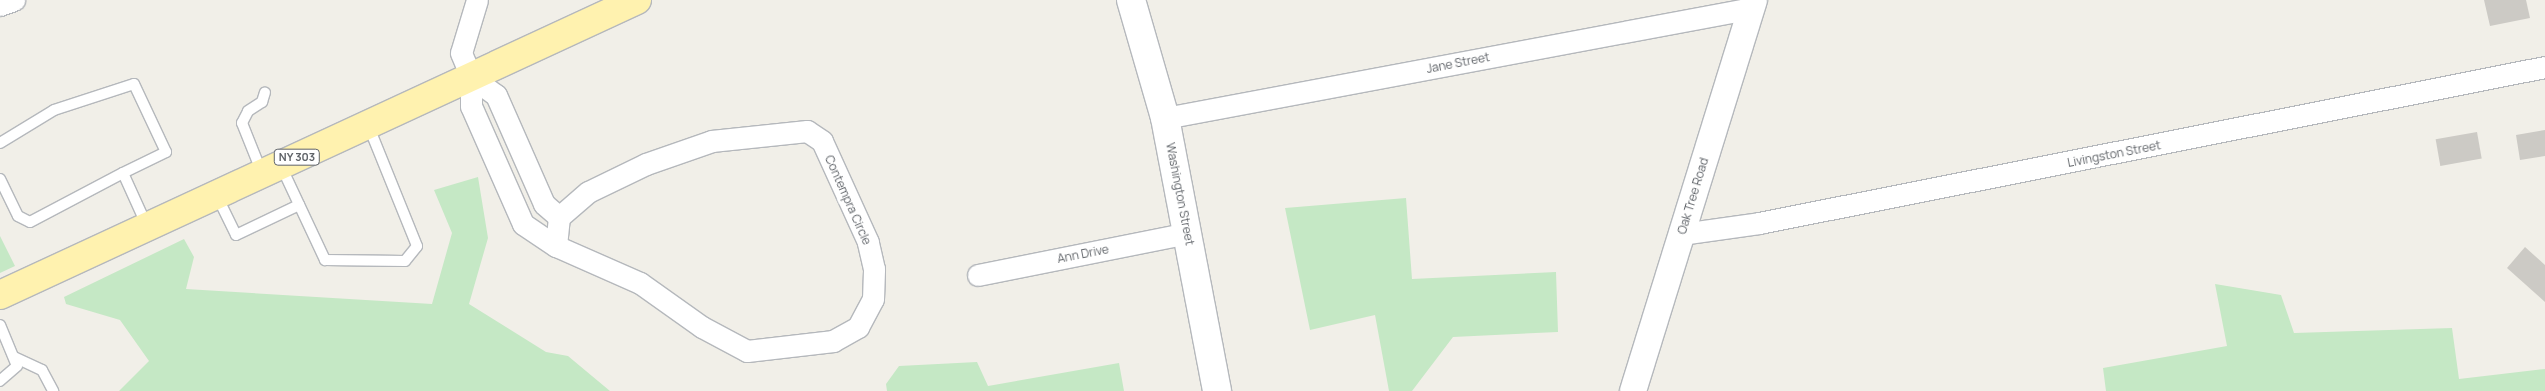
<!DOCTYPE html>
<style>
body{margin:0}
#map{position:relative;width:2545px;height:391px;overflow:hidden;background:#f1efe8;font-family:Manrope,sans-serif}
div>[style]{position:absolute}
[style*='--x']{left:calc(var(--x)*1px);top:calc(var(--y)*1px);width:calc(var(--w)*1px);rotate:calc(var(--a)*1deg)}
.green>*{inset:0;background:#c5e8c5}
.building>*{inset:0;background:#cccac5;transform-origin:0 0}
.roads{filter:drop-shadow(1px 0 #b5b8bc) drop-shadow(-1px 0 #b5b8bc) drop-shadow(0 1px #b5b8bc) drop-shadow(0 -1px #b5b8bc)}
.service>*{height:10px;margin:-5px;padding:0 5px;transform-origin:5px;border-radius:5px;background:#fff}
.minor>*{height:21px;margin:-10.5px;padding:0 10.5px;transform-origin:10.5px;border-radius:10.5px;background:#fff}
.tertiary>*{height:26px;margin:-13px;padding:0 13px;transform-origin:13px;border-radius:13px;background:#fff}
.secondary>*{height:28px;margin:-14px;padding:0 14px;transform-origin:14px;border-radius:14px;background:#fff}
.primary>*{height:28px;margin:-14px;padding:0 14px;transform-origin:14px;border-radius:14px;background:#fff2af}
span{translate:-50% -50%;white-space:nowrap;text-align:center;line-height:1.15;-webkit-text-stroke:5px #fff;paint-order:stroke}
.shield-label span{padding:1px 4px;background:#fff;border:1px solid;border-radius:4px;-webkit-text-stroke-width:0}
.shield-label{font-size:11px;color:#5f6368;font-weight:700}
.street-label{font-size:12px;color:#5f6368}
</style>
<div id="map">
<div class="green">
<i style="clip-path:polygon(478px 177px,488px 238px,469px 304px,546px 352px,568px 356px,610px 391px,119px 391px,149px 361px,120px 320px,66px 304px,64px 297px,184px 239px,194px 257px,186px 289px,432px 304px,452px 233px,434px 190px)"></i>
<i style="clip-path:polygon(1406px 198px,1412px 279px,1556px 272px,1558px 332px,1453px 337px,1412px 391px,1389px 391px,1375px 315px,1310px 330px,1285px 208px)"></i>
<i style="clip-path:polygon(0 236px,15px 266px,0 273px)"></i>
<i style="clip-path:polygon(2215px 284px,2281px 295px,2294px 333px,2452px 328px,2459px 379px,2545px 369px,2545px 391px,2106px 391px,2103px 368px,2227px 346px)"></i>
<i style="clip-path:polygon(977px 362px,988px 386px,1119px 363px,1124px 391px,887px 391px,886px 384px,899px 366px)"></i>
</div>
<div class="building">
<i style="clip-path:polygon(2484px 0,2526px 0,2530px 18px,2490px 26px)"></i>
<i style="clip-path:polygon(2545px 130px,2545px 156px,2520px 160px,2516px 135px)"></i>
<i style="left:2477px;top:132px;width:27px;height:42px;rotate:80deg"></i>
<i style="clip-path:polygon(2525px 247px,2545px 265px,2545px 302px,2507px 268px)"></i>
</div>
<div class="roads">
<div class="service">
<i style="--x:0;--y:143;--w:63;--a:-31.4"></i>
<i style="--x:54;--y:110;--w:84;--a:-18"></i>
<i style="--x:134;--y:84;--w:75;--a:64.8"></i>
<i style="--x:166;--y:152;--w:48;--a:154"></i>
<i style="--x:123;--y:173;--w:58;--a:65.6"></i>
<i style="--x:281;--y:166;--w:104;--a:64.9"></i>
<i style="--x:325;--y:260;--w:80;--a:0.7"></i>
<i style="--x:405;--y:261;--w:19;--a:-51"></i>
<i style="--x:417;--y:246;--w:131;--a:-112"></i>
<i style="--x:262;--y:173;--w:54;--a:-111.8"></i>
<i style="--x:242;--y:123;--w:13;--a:-63"></i>
<i style="--x:248;--y:111;--w:17;--a:-33"></i>
<i style="--x:262;--y:102;--w:10;--a:-73"></i>
<i style="--x:0;--y:179;--w:41;--a:64.1"></i>
<i style="--x:18;--y:216;--w:13;--a:27"></i>
<i style="--x:30;--y:222;--w:105;--a:-27.8"></i>
<i style="--x:217;--y:196;--w:43;--a:64"></i>
<i style="--x:236;--y:235;--w:70;--a:-25.5"></i>
<i style="--x:0;--y:325;--w:44;--a:67.5"></i>
<i style="--x:17;--y:366;--w:23;--a:139"></i>
<i style="--x:14;--y:357;--w:31;--a:25"></i>
<i style="--x:42;--y:370;--w:24;--a:62"></i>
</div>
<div class="minor">
<i style="--x:477;--y:0;--w:55;--a:106.8"></i>
<i style="--x:461;--y:53;--w:26;--a:67"></i>
<i style="--x:471;--y:77;--w:29;--a:90"></i>
<i style="--x:471;--y:106;--w:129;--a:66.2"></i>
<i style="--x:523;--y:224;--w:40;--a:34"></i>
<i style="--x:556;--y:246;--w:92;--a:23.8"></i>
<i style="--x:640;--y:283;--w:76;--a:35.4"></i>
<i style="--x:702;--y:327;--w:51;--a:28.1"></i>
<i style="--x:747;--y:351;--w:87;--a:-6.6"></i>
<i style="--x:833;--y:341;--w:29;--a:-29"></i>
<i style="--x:858;--y:327;--w:32;--a:-62"></i>
<i style="--x:873;--y:299;--w:30;--a:-88"></i>
<i style="--x:874;--y:269;--w:28;--a:-103"></i>
<i style="--x:868;--y:242;--w:111;--a:-114.5"></i>
<i style="--x:822;--y:141;--w:18;--a:-146"></i>
<i style="--x:807;--y:131;--w:96;--a:174"></i>
<i style="--x:712;--y:141;--w:70;--a:160.8"></i>
<i style="--x:646;--y:164;--w:64;--a:154.2"></i>
<i style="--x:588;--y:192;--w:38;--a:139"></i>
<i style="--x:559;--y:217;--w:29;--a:96"></i>
<i style="--x:0;--y:5;--w:15;--a:-20"></i>
<i style="--x:471;--y:77;--w:31;--a:36"></i>
<i style="--x:496;--y:95;--w:119;--a:66.2"></i>
<i style="--x:544;--y:204;--w:20;--a:41"></i>
<i style="--x:1165;--y:118;--w:597;--a:-10.61"></i>
<i style="--x:1682;--y:234;--w:78;--a:-8.1"></i>
<i style="--x:1759;--y:223;--w:801;--a:-11.23"></i>
<i style="--x:978;--y:275;--w:214;--a:-11.3"></i>
</div>
<div class="tertiary">
<i style="--x:1633;--y:391;--w:409;--a:-72.8"></i>
</div>
<div class="secondary">
<i style="--x:1131;--y:0;--w:123;--a:73.9"></i>
<i style="--x:1165;--y:118;--w:278;--a:79.2"></i>
</div>
<div class="primary">
<i style="--x:0;--y:295;--w:702;--a:-24.85"></i>
</div>
</div>
<div class="shield-label">
<span style="left:297px;top:157px">NY 303</span>
</div>
<div class="street-label">
<span style="left:1458px;top:63px;rotate:-11deg">Jane Street</span>
<span style="left:2114px;top:154px;rotate:-11deg">Livingston Street</span>
<span style="left:1180px;top:194px;rotate:79deg">Washington Street</span>
<span style="left:1693px;top:196px;rotate:-73deg">Oak Tree Road</span>
<span style="left:848px;top:200px;rotate:66deg">Contempra Circle</span>
<span style="left:1083px;top:254px;rotate:-11deg">Ann Drive</span>
</div>
</div>
